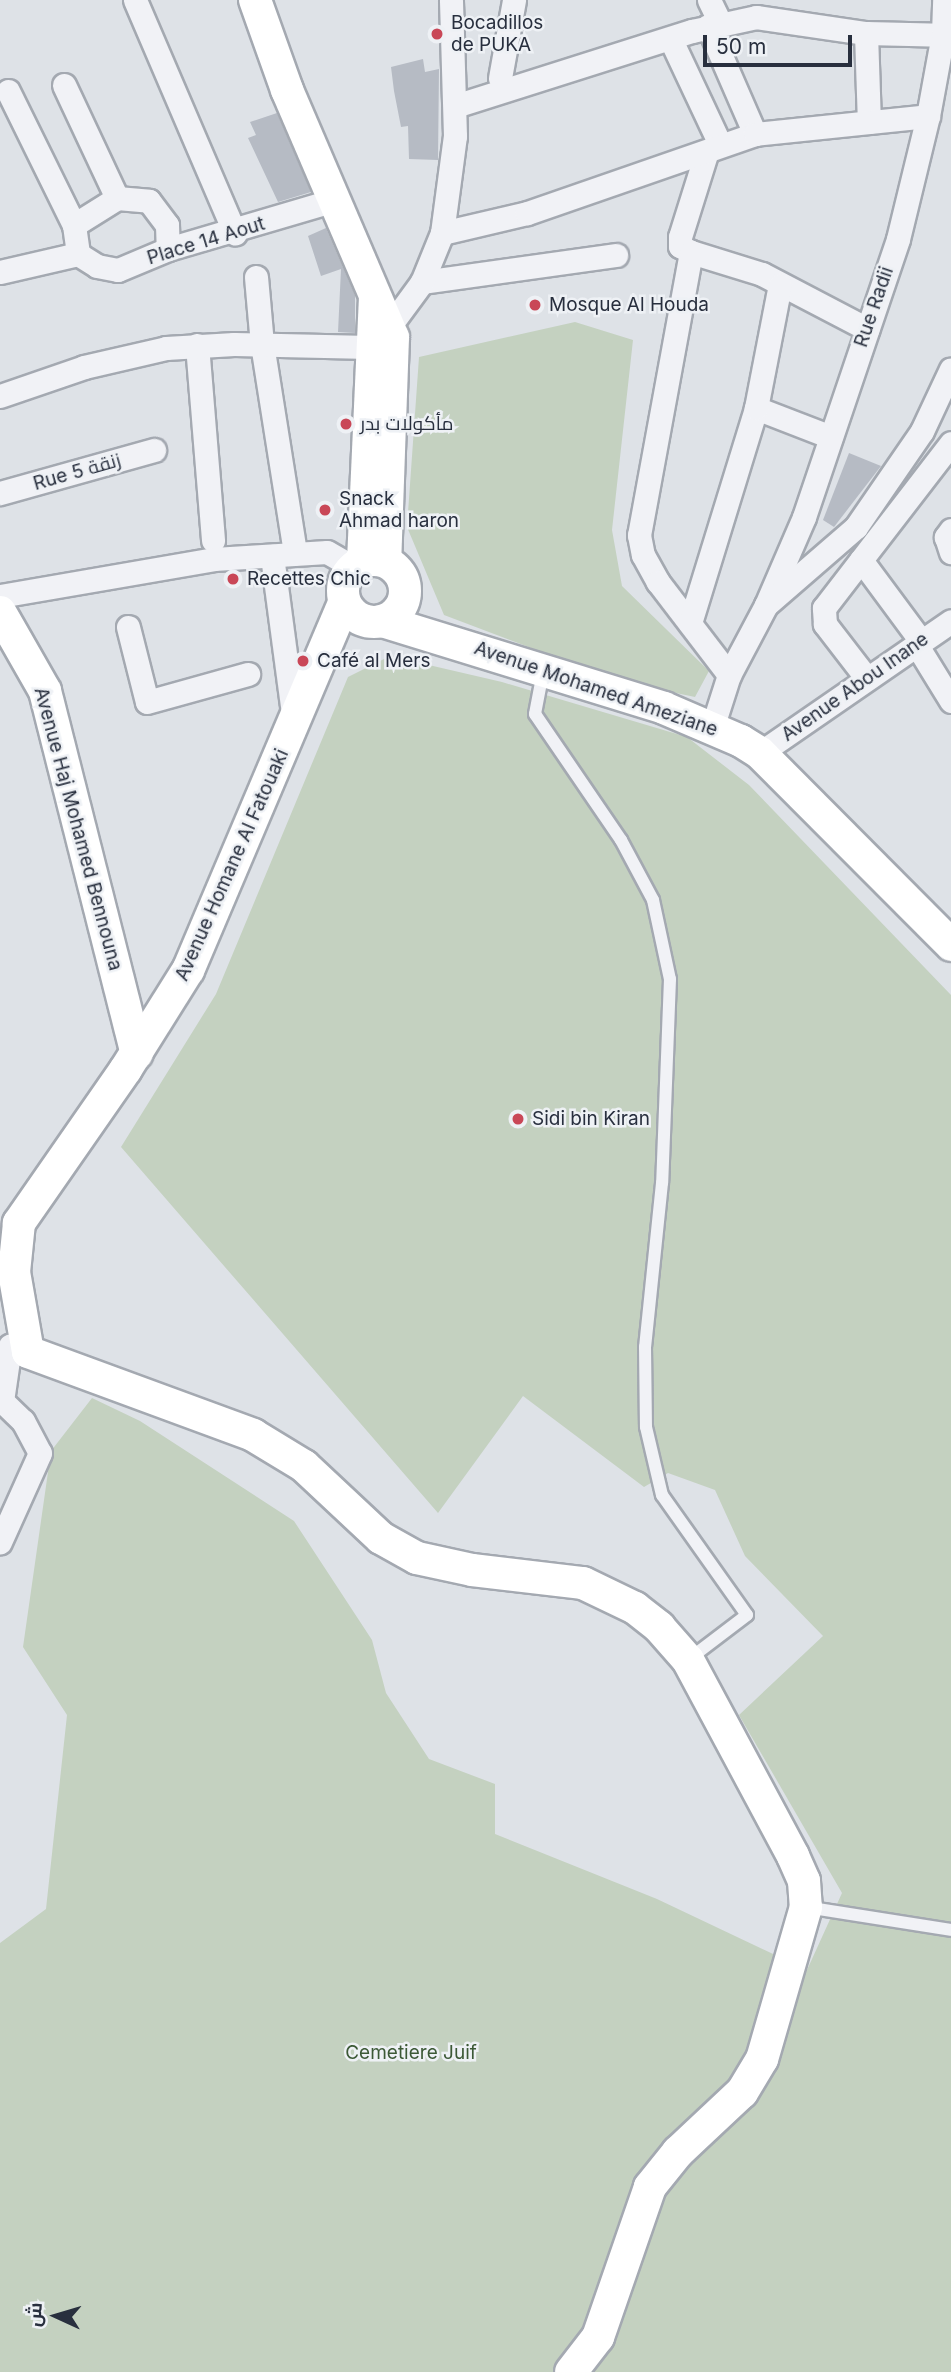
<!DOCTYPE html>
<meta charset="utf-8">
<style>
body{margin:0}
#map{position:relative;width:951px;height:2372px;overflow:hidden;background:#dee2e7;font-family:Inter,Cairo,sans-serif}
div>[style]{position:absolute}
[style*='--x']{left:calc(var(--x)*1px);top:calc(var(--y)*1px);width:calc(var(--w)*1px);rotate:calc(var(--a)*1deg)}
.green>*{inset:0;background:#c4d1c0}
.building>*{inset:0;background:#b6bbc4}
.roads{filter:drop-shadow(2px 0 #a4a9b1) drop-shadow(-2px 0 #a4a9b1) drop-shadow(0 2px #a4a9b1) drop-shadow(0 -2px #a4a9b1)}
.lane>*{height:12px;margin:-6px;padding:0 6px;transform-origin:6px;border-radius:6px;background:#f1f2f6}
.street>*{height:23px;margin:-11.5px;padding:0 11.5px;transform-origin:11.5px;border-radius:11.5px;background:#f1f2f6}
.secondary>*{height:32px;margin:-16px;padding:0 16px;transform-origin:16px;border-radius:16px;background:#fff}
.secondary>.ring{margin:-16px;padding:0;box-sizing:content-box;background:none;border:32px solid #fff;border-radius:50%}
.dots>*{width:19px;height:19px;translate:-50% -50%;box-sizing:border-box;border:4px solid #eef1f5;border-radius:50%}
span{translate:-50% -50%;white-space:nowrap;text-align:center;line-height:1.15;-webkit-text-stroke:5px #eef1f5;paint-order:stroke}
.poi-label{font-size:19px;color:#282f3e}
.left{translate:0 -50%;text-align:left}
.street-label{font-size:19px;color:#282f3e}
.park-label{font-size:19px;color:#3c5936}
.north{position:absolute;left:21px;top:2281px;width:70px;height:70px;-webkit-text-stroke:5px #eef1f5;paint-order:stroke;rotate:274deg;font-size:19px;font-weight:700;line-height:28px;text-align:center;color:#282f3e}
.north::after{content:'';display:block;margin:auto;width:24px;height:32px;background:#282f3e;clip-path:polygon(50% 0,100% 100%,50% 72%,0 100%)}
.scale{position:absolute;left:703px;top:35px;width:149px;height:32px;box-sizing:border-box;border:4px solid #282f3e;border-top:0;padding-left:9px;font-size:21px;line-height:24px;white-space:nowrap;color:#282f3e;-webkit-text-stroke:5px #eef1f5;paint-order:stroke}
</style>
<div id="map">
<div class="green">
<i style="clip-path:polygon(575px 322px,633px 340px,612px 530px,622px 586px,709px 671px,695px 697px,619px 681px,444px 615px,407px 527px,419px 357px)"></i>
<i style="clip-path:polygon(390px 656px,502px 682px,687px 737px,749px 785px,951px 995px,951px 2372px,0 2372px,0 1943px,46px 1909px,67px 1715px,23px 1647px,51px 1451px,92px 1398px,140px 1421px,294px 1521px,372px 1640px,386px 1693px,429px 1759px,495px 1784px,495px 1834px,657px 1899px,807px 1970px,842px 1893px,739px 1715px,823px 1636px,745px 1556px,715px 1490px,668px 1473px,644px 1487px,523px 1396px,438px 1513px,121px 1147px,216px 994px,348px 677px)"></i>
</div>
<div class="building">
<i style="clip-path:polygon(423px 59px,425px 72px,439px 69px,438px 160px,409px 159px,408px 126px,401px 127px,394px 91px,391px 67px)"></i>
<i style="clip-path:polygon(277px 113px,311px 192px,278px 202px,248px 138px,256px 135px,250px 122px)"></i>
<i style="clip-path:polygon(326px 228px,355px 295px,355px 333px,338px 332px,341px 269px,321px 276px,308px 236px)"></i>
<i style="clip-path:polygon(849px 453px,881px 466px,834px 527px,823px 520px)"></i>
</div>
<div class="roads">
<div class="lane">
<i style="--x:543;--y:672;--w:43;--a:100.8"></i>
<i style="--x:535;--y:714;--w:153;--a:55.7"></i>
<i style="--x:621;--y:840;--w:68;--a:61.9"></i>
<i style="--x:653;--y:900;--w:81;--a:77.9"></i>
<i style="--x:670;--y:979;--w:204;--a:92.2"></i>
<i style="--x:662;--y:1183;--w:165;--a:95.9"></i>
<i style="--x:645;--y:1347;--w:80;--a:89.3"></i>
<i style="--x:646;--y:1427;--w:70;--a:76.8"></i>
<i style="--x:662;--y:1495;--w:147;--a:54.7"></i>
<i style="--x:747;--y:1615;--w:74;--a:142.7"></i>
<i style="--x:806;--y:1907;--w:147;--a:9"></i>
</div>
<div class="street">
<i style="--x:135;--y:0;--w:254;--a:66.8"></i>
<i style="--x:709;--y:0;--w:25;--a:64"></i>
<i style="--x:708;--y:26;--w:118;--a:66.5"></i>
<i style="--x:866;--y:33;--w:89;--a:88.1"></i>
<i style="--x:671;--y:40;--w:115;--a:64.8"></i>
<i style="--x:500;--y:78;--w:79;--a:-79.8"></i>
<i style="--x:64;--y:85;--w:125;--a:64.9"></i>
<i style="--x:8;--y:91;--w:149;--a:63.8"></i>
<i style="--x:74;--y:225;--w:29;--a:82"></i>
<i style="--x:455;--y:106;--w:249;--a:-17.6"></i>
<i style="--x:692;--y:31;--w:66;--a:-12.3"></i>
<i style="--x:756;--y:17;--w:111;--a:8.3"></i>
<i style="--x:866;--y:33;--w:85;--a:1.3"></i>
<i style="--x:706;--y:154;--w:87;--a:107.4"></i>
<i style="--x:680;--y:237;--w:9;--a:90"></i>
<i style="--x:680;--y:246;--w:13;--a:29"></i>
<i style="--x:691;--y:252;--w:288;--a:100.4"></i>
<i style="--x:639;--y:535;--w:20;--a:79"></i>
<i style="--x:643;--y:555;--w:31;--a:61"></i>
<i style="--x:658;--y:582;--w:117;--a:52.6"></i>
<i style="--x:74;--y:225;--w:51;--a:-32.1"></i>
<i style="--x:117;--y:198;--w:32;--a:5"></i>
<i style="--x:149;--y:201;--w:30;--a:53"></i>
<i style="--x:167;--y:225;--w:24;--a:88"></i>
<i style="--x:442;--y:233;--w:87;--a:-13.2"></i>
<i style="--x:527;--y:213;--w:241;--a:-19.1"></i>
<i style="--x:755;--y:134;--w:174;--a:-5.9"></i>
<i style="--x:691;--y:252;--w:74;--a:17.2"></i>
<i style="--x:762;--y:274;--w:119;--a:27.6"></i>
<i style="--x:78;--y:254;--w:22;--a:32"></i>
<i style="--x:97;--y:266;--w:21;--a:11"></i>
<i style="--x:118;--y:270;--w:54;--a:-22.8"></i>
<i style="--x:168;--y:249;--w:174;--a:-16.4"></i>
<i style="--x:0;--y:272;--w:80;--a:-13"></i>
<i style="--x:256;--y:277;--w:67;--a:84.9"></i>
<i style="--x:262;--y:344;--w:212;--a:81"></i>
<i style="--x:422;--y:282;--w:196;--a:-7.9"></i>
<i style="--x:375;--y:328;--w:14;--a:-4"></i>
<i style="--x:389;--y:327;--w:56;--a:-53.7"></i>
<i style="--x:422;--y:282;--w:53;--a:-67.8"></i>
<i style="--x:442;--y:233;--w:98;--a:-82.4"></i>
<i style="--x:455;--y:136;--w:136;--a:-91.7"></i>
<i style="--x:197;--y:345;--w:196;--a:85.3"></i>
<i style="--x:0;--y:396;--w:89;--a:-19"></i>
<i style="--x:84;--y:367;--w:84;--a:-13"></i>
<i style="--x:166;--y:348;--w:68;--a:-3.4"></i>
<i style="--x:234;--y:344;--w:136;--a:1.3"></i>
<i style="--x:756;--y:408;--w:80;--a:21.1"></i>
<i style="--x:0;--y:493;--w:160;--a:-15.6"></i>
<i style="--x:951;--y:530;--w:9;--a:126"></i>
<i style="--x:946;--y:537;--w:16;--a:72"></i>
<i style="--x:272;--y:556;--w:165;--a:82.4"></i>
<i style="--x:861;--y:560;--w:101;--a:53.5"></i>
<i style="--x:0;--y:596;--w:217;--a:-9.8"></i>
<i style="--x:214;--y:559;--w:113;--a:-3.5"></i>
<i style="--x:327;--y:552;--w:30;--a:30"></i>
<i style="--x:766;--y:605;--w:96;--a:-66.6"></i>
<i style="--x:804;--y:517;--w:293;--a:-71.3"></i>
<i style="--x:898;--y:239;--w:127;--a:-76.3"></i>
<i style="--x:928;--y:116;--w:83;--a:-79.6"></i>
<i style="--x:943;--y:34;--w:34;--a:-88"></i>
<i style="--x:690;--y:623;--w:225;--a:-72.9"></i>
<i style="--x:756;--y:408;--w:125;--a:-79"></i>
<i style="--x:128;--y:627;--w:77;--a:75.8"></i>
<i style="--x:147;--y:702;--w:105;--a:-15.5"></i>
<i style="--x:916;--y:644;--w:67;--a:58.4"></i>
<i style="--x:865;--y:676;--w:66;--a:-127.6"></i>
<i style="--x:825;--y:624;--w:16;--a:-94"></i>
<i style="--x:824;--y:608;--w:208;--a:-52.4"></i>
<i style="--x:713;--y:725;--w:52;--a:-72.3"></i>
<i style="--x:729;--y:675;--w:79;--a:-62.1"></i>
<i style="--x:766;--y:605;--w:119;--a:-40.9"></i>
<i style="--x:856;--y:527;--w:116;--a:-55.5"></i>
<i style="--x:922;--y:431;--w:68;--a:-64.9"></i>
<i style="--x:760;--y:753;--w:232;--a:-34.6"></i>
<i style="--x:0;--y:1399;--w:32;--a:44"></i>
<i style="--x:23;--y:1421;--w:36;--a:62"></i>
<i style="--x:40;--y:1453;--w:98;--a:114.2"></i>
<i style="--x:2;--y:1401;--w:56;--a:-81.7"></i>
</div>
<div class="secondary">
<i style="--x:255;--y:0;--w:96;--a:70.4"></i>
<i style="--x:287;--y:90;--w:269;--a:66.8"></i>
<i style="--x:393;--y:337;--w:224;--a:92"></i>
<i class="ring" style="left:343px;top:560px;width:30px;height:30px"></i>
<i style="--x:363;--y:561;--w:260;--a:-87.4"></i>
<i style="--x:344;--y:603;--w:399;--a:113"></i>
<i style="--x:188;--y:970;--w:117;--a:122.1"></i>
<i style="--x:126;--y:1069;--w:188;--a:124.8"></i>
<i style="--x:19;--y:1223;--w:49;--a:95.8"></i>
<i style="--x:14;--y:1272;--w:81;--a:80.1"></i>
<i style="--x:28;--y:1352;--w:240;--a:20.2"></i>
<i style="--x:253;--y:1435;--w:60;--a:31.3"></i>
<i style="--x:304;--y:1466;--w:105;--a:43.1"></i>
<i style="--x:381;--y:1538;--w:41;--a:29.1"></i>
<i style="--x:417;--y:1558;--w:56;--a:12.3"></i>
<i style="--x:472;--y:1570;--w:112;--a:6.7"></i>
<i style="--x:583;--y:1583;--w:58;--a:25.7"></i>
<i style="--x:635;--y:1608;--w:31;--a:38"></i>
<i style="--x:659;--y:1627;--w:44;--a:48.7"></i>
<i style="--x:688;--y:1660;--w:222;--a:61.8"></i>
<i style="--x:793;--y:1856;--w:27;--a:66"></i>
<i style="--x:804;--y:1881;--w:26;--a:86"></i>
<i style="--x:806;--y:1907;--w:158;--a:106.1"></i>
<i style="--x:762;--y:2059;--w:39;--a:121"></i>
<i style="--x:742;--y:2092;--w:88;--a:136.8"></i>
<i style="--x:678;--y:2152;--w:45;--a:128.7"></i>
<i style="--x:650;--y:2187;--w:159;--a:109.1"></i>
<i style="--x:598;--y:2337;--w:44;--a:127.6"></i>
<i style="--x:0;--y:612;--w:91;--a:60.3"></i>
<i style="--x:45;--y:691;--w:374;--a:75.8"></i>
<i style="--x:382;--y:621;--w:295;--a:17.1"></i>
<i style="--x:664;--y:708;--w:84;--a:23.2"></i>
<i style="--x:741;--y:741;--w:22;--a:32"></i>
<i style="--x:760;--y:753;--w:271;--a:45.1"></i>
</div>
</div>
<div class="dots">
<i style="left:437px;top:34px;background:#c94757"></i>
<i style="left:535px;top:305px;background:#c94757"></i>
<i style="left:346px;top:424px;background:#c94757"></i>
<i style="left:325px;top:510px;background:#c94757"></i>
<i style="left:233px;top:579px;background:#c94757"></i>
<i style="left:303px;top:661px;background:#c94757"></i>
<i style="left:518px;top:1119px;background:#c94757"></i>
</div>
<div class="poi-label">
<span class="left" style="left:451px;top:34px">Bocadillos<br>de PUKA</span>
<span class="left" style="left:549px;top:305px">Mosque Al Houda</span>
<span class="left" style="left:360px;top:424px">مأكولات بدر</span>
<span class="left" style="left:339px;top:510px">Snack<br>Ahmad haron</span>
<span class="left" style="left:247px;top:579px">Recettes Chic</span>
<span class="left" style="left:317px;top:661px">Café al Mers</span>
<span class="left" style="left:532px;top:1119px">Sidi bin Kiran</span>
</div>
<div class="street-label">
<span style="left:206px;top:241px;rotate:-17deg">Place 14 Aout</span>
<span style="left:874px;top:307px;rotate:-71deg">Rue Radii</span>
<span style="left:77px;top:472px;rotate:-16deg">Rue 5 زنقة</span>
<span style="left:855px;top:687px;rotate:-35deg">Avenue Abou Inane</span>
<span style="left:596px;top:689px;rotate:19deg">Avenue Mohamed Ameziane</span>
<span style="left:78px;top:829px;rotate:75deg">Avenue Haj Mohamed Bennouna</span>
<span style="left:232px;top:865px;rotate:-66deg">Avenue Homane Al Fatouaki</span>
</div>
<div class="park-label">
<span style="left:411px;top:2053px">Cemetiere Juif</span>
</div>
<div class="north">ش</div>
<div class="scale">50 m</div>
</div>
